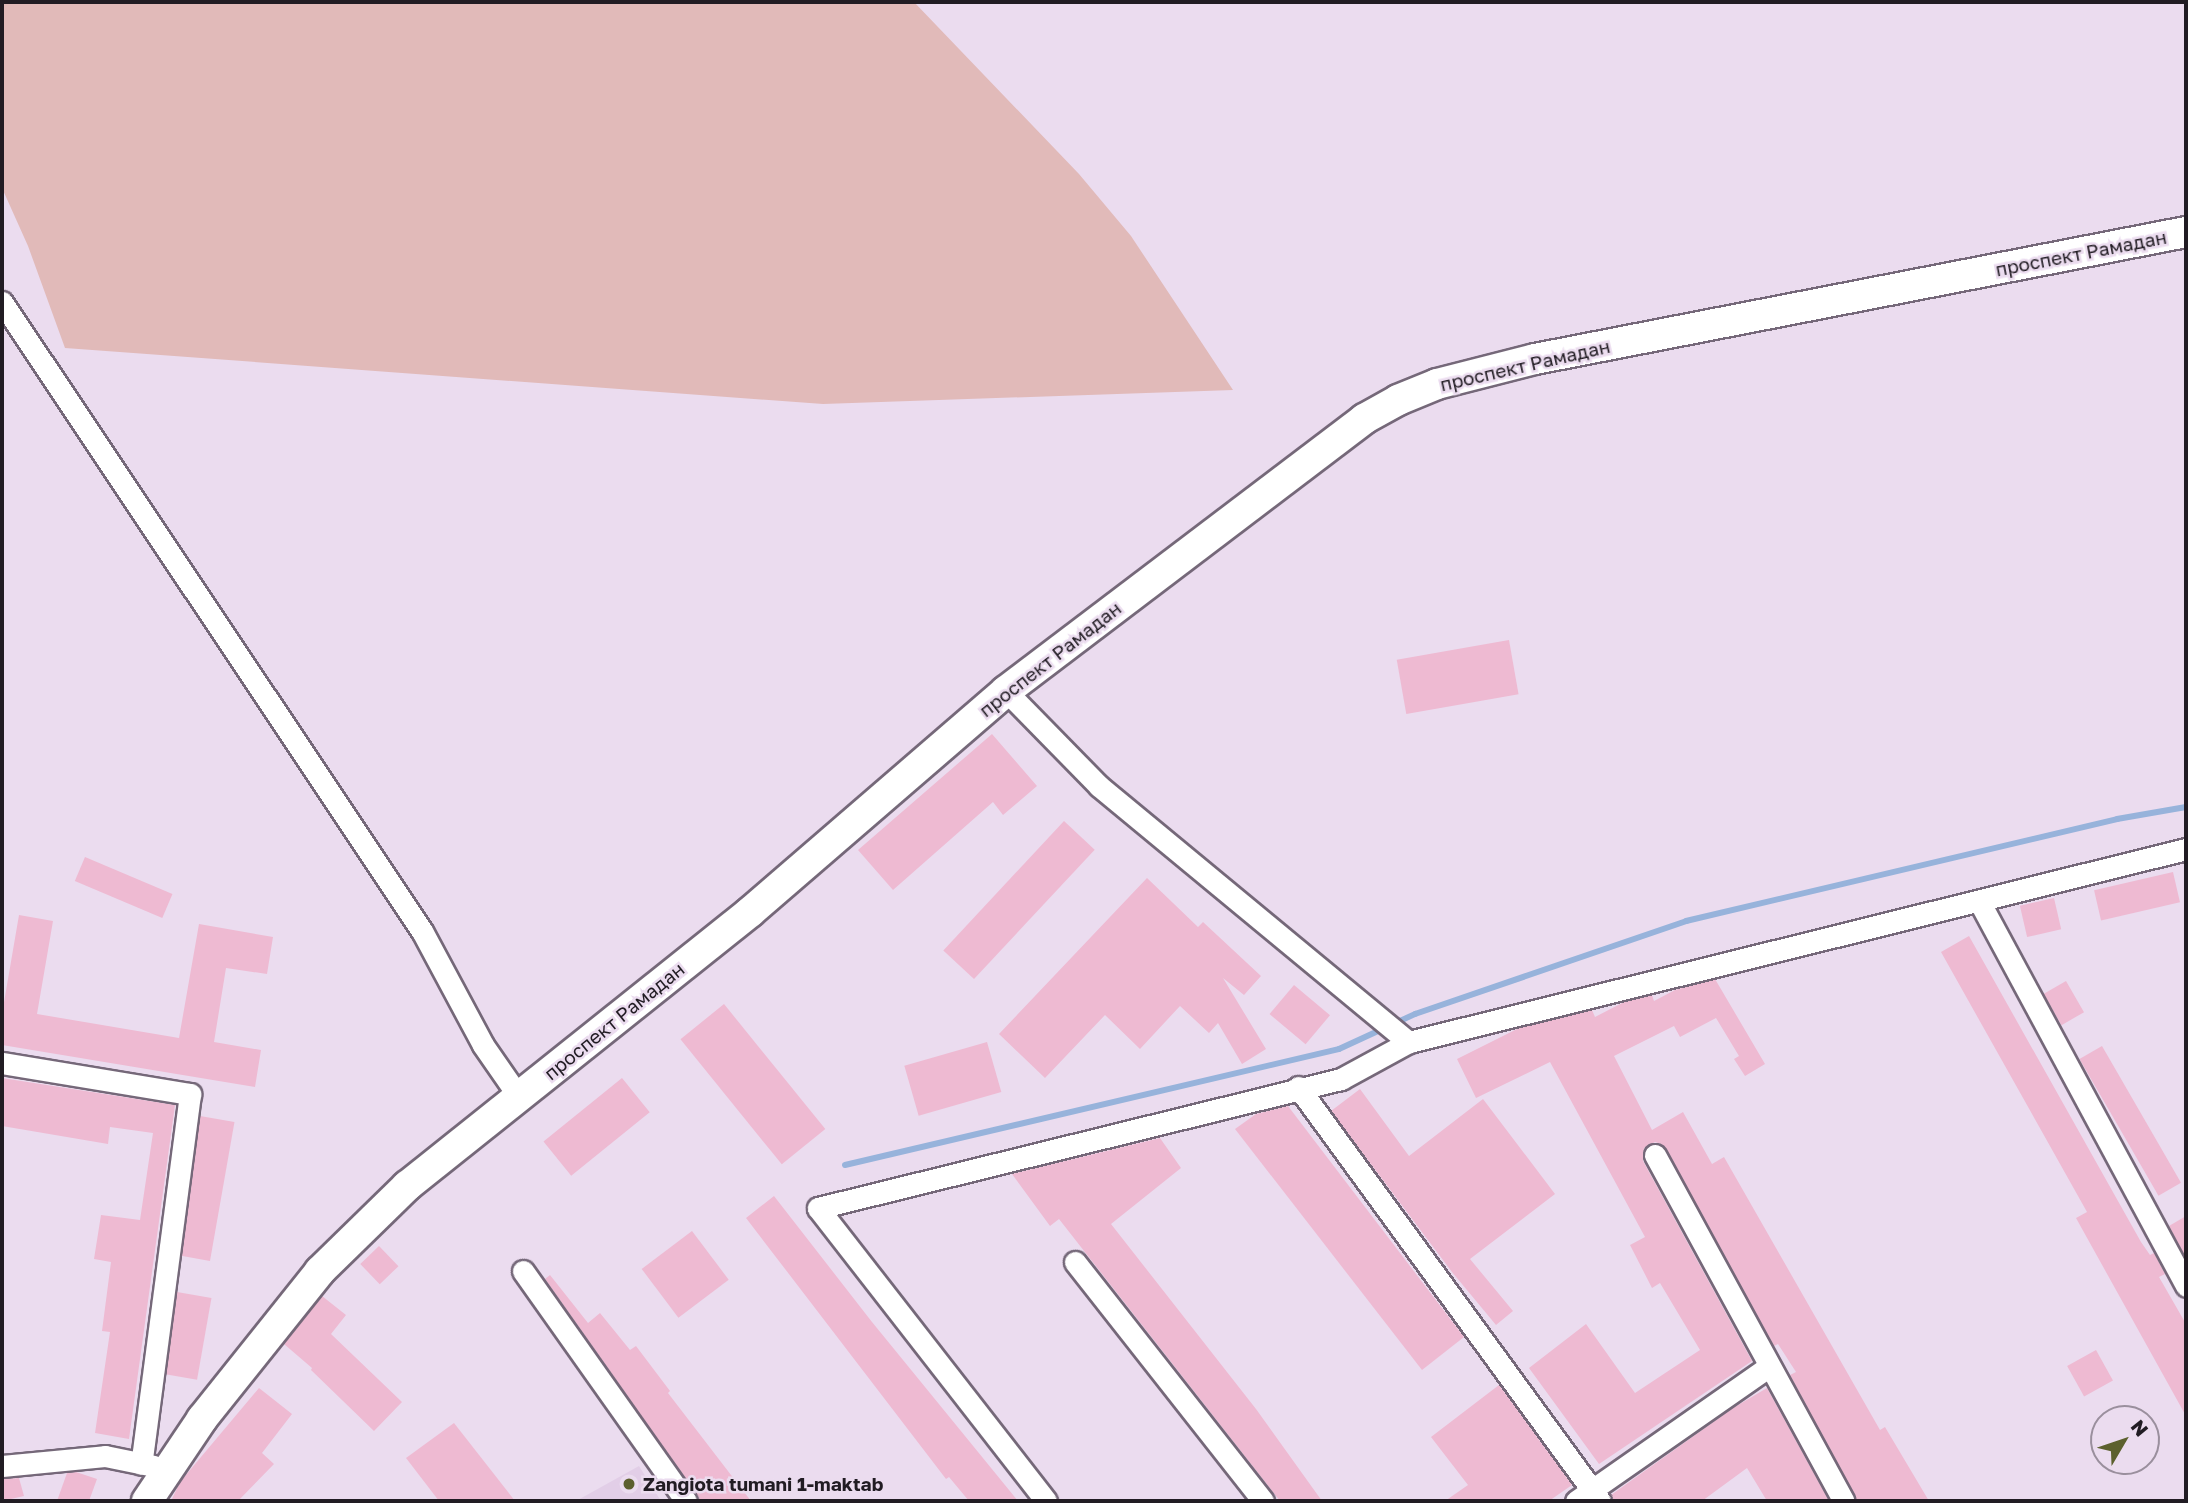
<!DOCTYPE html>
<meta charset="utf-8">
<style>
body{margin:0}
#map{position:relative;width:2188px;height:1503px;overflow:hidden;background:#ebdcef;font-family:"Golos Text",sans-serif}
div>[style]{position:absolute}
[style*='--x']{left:calc(var(--x)*1px);top:calc(var(--y)*1px);width:calc(var(--w)*1px);rotate:calc(var(--a)*1deg)}
.built>*{inset:0;background:#e2cee7}
.green>*{inset:0;background:#e1bab9}
.stream>*{height:6px;margin:-3px;padding:0 3px;transform-origin:3px;border-radius:3px;background:#97b3db}
.building>*{inset:0;background:#eebad2;transform-origin:0 0}
.roads{filter:drop-shadow(2px 0 #756879) drop-shadow(-2px 0 #756879) drop-shadow(0 2px #756879) drop-shadow(0 -2px #756879)}
.street>*{height:21px;margin:-10.5px;padding:0 10.5px;transform-origin:10.5px;border-radius:10.5px;background:#fff}
.secondary>*{height:30px;margin:-15px;padding:0 15px;transform-origin:15px;border-radius:15px;background:#fff}
.dots>*{width:19px;height:19px;translate:-50% -50%;box-sizing:border-box;border:4px solid #ebdcef;border-radius:50%}
span{translate:-50% -50%;white-space:nowrap;text-align:center;line-height:1.15;-webkit-text-stroke:5px #ebdcef;paint-order:stroke}
.street-label{font-size:19px;color:#211c23}
.poi-label{font-size:19px;color:#211c23;font-weight:700}
.left{translate:0 -50%;text-align:left}
.frame{position:absolute;inset:0;border:4px solid #211c23;pointer-events:none}
.north{position:absolute;left:2090px;top:1405px;width:70px;height:70px;box-sizing:border-box;background:#ebdcef;border:2px solid #9a8f9d;border-radius:50%;rotate:51deg;font-size:19px;font-weight:700;line-height:28px;text-align:center;color:#211c23}
.north::after{content:'';display:block;margin:auto;width:24px;height:32px;background:#5c602e;clip-path:polygon(50% 0,100% 100%,50% 72%,0 100%)}
</style>
<div id="map">
<div class="built">
<i style="clip-path:polygon(639px 1466px,661px 1501px,576px 1501px)"></i>
</div>
<div class="green">
<i style="clip-path:polygon(2px 2px,914px 2px,1079px 174px,1131px 236px,1233px 390px,823px 404px,65px 348px,28px 246px,2px 188px)"></i>
</div>
<div class="stream">
<i style="--x:845;--y:1165;--w:507;--a:-13.21"></i>
<i style="--x:1339;--y:1049;--w:84;--a:-24.7"></i>
<i style="--x:1415;--y:1014;--w:287;--a:-18.9"></i>
<i style="--x:1686;--y:921;--w:443;--a:-13.3"></i>
<i style="--x:2117;--y:819;--w:70;--a:-9.9"></i>
</div>
<div class="building">
<i style="left:1509px;top:640px;width:55px;height:114px;rotate:80deg"></i>
<i style="clip-path:polygon(992px 734px,1037px 786px,1003px 815px,993px 802px,893px 890px,858px 850px)"></i>
<i style="left:1064px;top:821px;width:42px;height:177px;rotate:43deg"></i>
<i style="left:85px;top:857px;width:95px;height:26px;rotate:23deg"></i>
<i style="left:2173px;top:872px;width:31px;height:81px;rotate:77deg"></i>
<i style="clip-path:polygon(1147px 878px,1198px 927px,1203px 922px,1261px 976px,1244px 995px,1223px 978px,1266px 1049px,1242px 1064px,1218px 1023px,1209px 1033px,1180px 1006px,1140px 1049px,1105px 1015px,1045px 1078px,999px 1034px)"></i>
<i style="left:2054px;top:898px;width:32px;height:35px;rotate:77deg"></i>
<i style="clip-path:polygon(19px 915px,53px 921px,37px 1014px,179px 1038px,199px 924px,273px 937px,267px 974px,226px 968px,214px 1042px,261px 1050px,255px 1087px,2px 1045px,2px 1014px)"></i>
<i style="clip-path:polygon(1969px 936px,2141px 1242px,2150px 1255px,2154px 1253px,2165px 1274px,2159px 1277px,2186px 1324px,2186px 1416px,2076px 1218px,2087px 1212px,1941px 952px)"></i>
<i style="clip-path:polygon(1715px 979px,1765px 1064px,1745px 1076px,1734px 1059px,1739px 1056px,1716px 1018px,1680px 1037px,1674px 1026px,1614px 1056px,1652px 1130px,1683px 1112px,1712px 1164px,1724px 1157px,1880px 1430px,1885px 1427px,1929px 1501px,1857px 1501px,1790px 1375px,1796px 1372px,1778px 1344px,1774px 1346px,1661px 1144px,1655px 1142px,1644px 1148px,1643px 1161px,1752px 1361px,1599px 1464px,1529px 1368px,1586px 1324px,1635px 1393px,1700px 1350px,1660px 1283px,1652px 1288px,1630px 1245px,1645px 1237px,1550px 1062px,1476px 1098px,1457px 1059px,1519px 1028px,1592px 1010px,1595px 1017px,1624px 1002px,1652px 995px,1654px 1001px,1675px 990px)"></i>
<i style="left:2066px;top:981px;width:36px;height:26px;rotate:60deg"></i>
<i style="left:1294px;top:985px;width:47px;height:38px;rotate:40deg"></i>
<i style="left:724px;top:1004px;width:161px;height:56px;rotate:51deg"></i>
<i style="left:987px;top:1042px;width:52px;height:86px;rotate:74deg"></i>
<i style="left:2102px;top:1046px;width:158px;height:26px;rotate:60deg"></i>
<i style="clip-path:polygon(2px 1078px,175px 1105px,129px 1439px,95px 1433px,110px 1332px,102px 1331px,111px 1262px,94px 1259px,101px 1215px,140px 1220px,153px 1133px,110px 1127px,108px 1144px,2px 1126px)"></i>
<i style="left:622px;top:1078px;width:44px;height:101px;rotate:51deg"></i>
<i style="clip-path:polygon(1360px 1089px,1409px 1156px,1483px 1099px,1555px 1194px,1470px 1259px,1513px 1311px,1496px 1325px,1452px 1272px,1331px 1111px)"></i>
<i style="clip-path:polygon(1288px 1106px,1464px 1337px,1422px 1370px,1235px 1129px,1256px 1114px)"></i>
<i style="left:200px;top:1116px;width:35px;height:141px;rotate:10deg"></i>
<i style="clip-path:polygon(1160px 1138px,1181px 1168px,1111px 1224px,1256px 1409px,1322px 1501px,1280px 1501px,1059px 1219px,1050px 1226px,1012px 1174px)"></i>
<i style="clip-path:polygon(774px 1196px,872px 1322px,1018px 1501px,969px 1501px,949px 1477px,946px 1479px,746px 1218px)"></i>
<i style="clip-path:polygon(2186px 1216px,2186px 1259px,2169px 1226px)"></i>
<i style="left:692px;top:1231px;width:61px;height:63px;rotate:53deg"></i>
<i style="left:379px;top:1246px;width:28px;height:26px;rotate:46deg"></i>
<i style="clip-path:polygon(550px 1275px,588px 1323px,600px 1313px,630px 1350px,636px 1346px,670px 1391px,668px 1393px,751px 1501px,701px 1501px,545px 1279px)"></i>
<i style="left:177px;top:1292px;width:35px;height:83px;rotate:10deg"></i>
<i style="clip-path:polygon(322px 1296px,346px 1315px,331px 1334px,402px 1402px,374px 1431px,311px 1370px,312px 1368px,284px 1344px)"></i>
<i style="left:2096px;top:1350px;width:35px;height:33px;rotate:61deg"></i>
<i style="clip-path:polygon(1499px 1385px,1572px 1485px,1549px 1501px,1445px 1501px,1468px 1485px,1431px 1437px)"></i>
<i style="clip-path:polygon(259px 1388px,292px 1414px,262px 1453px,274px 1464px,238px 1501px,171px 1501px,180px 1482px)"></i>
<i style="clip-path:polygon(1767px 1388px,1829px 1501px,1767px 1501px,1747px 1468px,1702px 1501px,1613px 1501px,1611px 1495px,1733px 1408px)"></i>
<i style="clip-path:polygon(454px 1423px,515px 1501px,439px 1501px,406px 1458px)"></i>
<i style="clip-path:polygon(76px 1472px,97px 1479px,89px 1501px,57px 1501px,67px 1473px)"></i>
<i style="clip-path:polygon(19px 1478px,24px 1496px,2px 1501px,2px 1479px)"></i>
</div>
<div class="roads">
<div class="street">
<i style="--x:2;--y:302;--w:756;--a:56.27"></i>
<i style="--x:422;--y:931;--w:129;--a:61.8"></i>
<i style="--x:483;--y:1045;--w:63;--a:55.3"></i>
<i style="--x:1006;--y:691;--w:133;--a:45.6"></i>
<i style="--x:1099;--y:786;--w:402;--a:39.6"></i>
<i style="--x:1979;--y:901;--w:437;--a:61.7"></i>
<i style="--x:2;--y:1063;--w:191;--a:9.4"></i>
<i style="--x:190;--y:1094;--w:373;--a:97.5"></i>
<i style="--x:1298;--y:1087;--w:512;--a:53.89"></i>
<i style="--x:1655;--y:1155;--w:394;--a:61.4"></i>
<i style="--x:1075;--y:1262;--w:304;--a:51.8"></i>
<i style="--x:523;--y:1271;--w:282;--a:54.7"></i>
<i style="--x:2;--y:1466;--w:103;--a:-5.5"></i>
<i style="--x:105;--y:1456;--w:50;--a:11.5"></i>
<i style="--x:1046;--y:1501;--w:371;--a:-127.9"></i>
<i style="--x:818;--y:1208;--w:539;--a:-13.86"></i>
<i style="--x:1341;--y:1079;--w:77;--a:-28.6"></i>
<i style="--x:1409;--y:1042;--w:801;--a:-13.95"></i>
<i style="--x:1576;--y:1501;--w:234;--a:-34.9"></i>
</div>
<div class="secondary">
<i style="--x:147;--y:1501;--w:99;--a:-56.1"></i>
<i style="--x:202;--y:1419;--w:189;--a:-51.4"></i>
<i style="--x:320;--y:1271;--w:122;--a:-44.3"></i>
<i style="--x:407;--y:1186;--w:439;--a:-38.6"></i>
<i style="--x:750;--y:912;--w:338;--a:-40.8"></i>
<i style="--x:1006;--y:691;--w:450;--a:-37.2"></i>
<i style="--x:1364;--y:419;--w:39;--a:-29"></i>
<i style="--x:1398;--y:400;--w:42;--a:-22.3"></i>
<i style="--x:1437;--y:384;--w:101;--a:-14.3"></i>
<i style="--x:1535;--y:359;--w:663;--a:-11.04"></i>
</div>
</div>
<div class="dots">
<i style="left:629px;top:1484px;background:#5c602e"></i>
</div>
<div class="street-label">
<span style="left:2081px;top:253px;rotate:-11deg">проспект Рамадан</span>
<span style="left:1525px;top:365px;rotate:-13deg">проспект Рамадан</span>
<span style="left:1050px;top:659px;rotate:-38deg">проспект Рамадан</span>
<span style="left:614px;top:1021px;rotate:-39deg">проспект Рамадан</span>
</div>
<div class="poi-label">
<span class="left" style="left:643px;top:1484px">Zangiota tumani 1-maktab</span>
</div>
<div class="frame"></div>
<div class="north">N</div>
</div>
